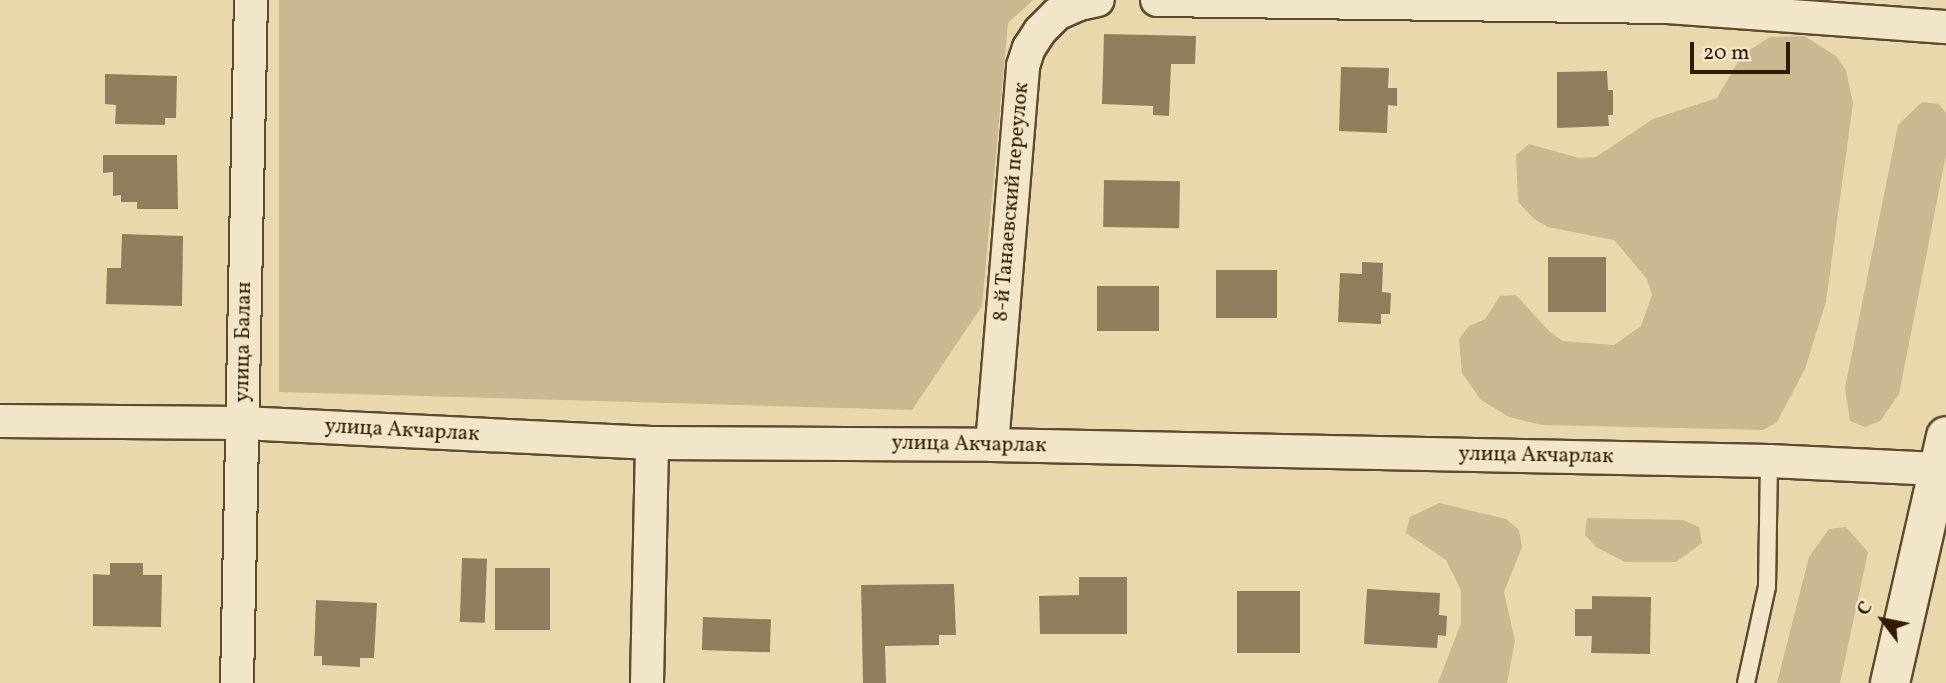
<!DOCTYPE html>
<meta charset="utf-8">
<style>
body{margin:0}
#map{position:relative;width:1946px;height:683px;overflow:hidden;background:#ead8ad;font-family:Vollkorn,serif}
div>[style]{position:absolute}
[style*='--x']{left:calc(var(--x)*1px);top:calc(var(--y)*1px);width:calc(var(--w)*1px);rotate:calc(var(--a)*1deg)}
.green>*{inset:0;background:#cab890}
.building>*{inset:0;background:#917d5c;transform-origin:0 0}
.roads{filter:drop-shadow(2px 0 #5e4a2e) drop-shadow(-2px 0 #5e4a2e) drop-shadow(0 2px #5e4a2e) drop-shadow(0 -2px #5e4a2e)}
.lane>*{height:16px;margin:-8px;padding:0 8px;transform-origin:8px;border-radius:8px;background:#f1e6ca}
.street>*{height:32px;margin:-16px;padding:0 16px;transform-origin:16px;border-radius:16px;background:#f1e6ca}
.secondary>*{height:38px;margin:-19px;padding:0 19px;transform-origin:19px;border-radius:19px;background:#f1e6ca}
span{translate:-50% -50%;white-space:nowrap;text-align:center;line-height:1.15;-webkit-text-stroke:6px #f1e6ca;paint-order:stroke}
.street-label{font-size:21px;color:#301a04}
.north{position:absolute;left:1848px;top:585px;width:70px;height:70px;-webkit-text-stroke:5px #f1e6ca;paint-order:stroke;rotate:302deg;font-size:19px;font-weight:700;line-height:28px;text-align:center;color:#301a04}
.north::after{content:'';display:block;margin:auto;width:24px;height:32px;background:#301a04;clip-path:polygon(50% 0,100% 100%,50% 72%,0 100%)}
.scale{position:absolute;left:1690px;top:42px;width:100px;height:32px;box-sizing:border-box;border:4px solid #301a04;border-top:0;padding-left:9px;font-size:21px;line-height:24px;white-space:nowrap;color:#301a04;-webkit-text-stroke:5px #f1e6ca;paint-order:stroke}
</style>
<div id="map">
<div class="green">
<i style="clip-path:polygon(279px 0,1033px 0,1008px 23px,982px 306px,912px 410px,279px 392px)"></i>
<i style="clip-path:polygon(1804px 36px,1836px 56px,1846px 70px,1853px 103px,1826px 302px,1805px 369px,1777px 422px,1763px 430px,1542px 425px,1509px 417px,1481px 400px,1462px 373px,1459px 339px,1469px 326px,1485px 319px,1500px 296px,1516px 295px,1550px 332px,1563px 341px,1614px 345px,1641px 326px,1652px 295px,1647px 279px,1614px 240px,1548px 227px,1534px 219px,1518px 202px,1516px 155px,1529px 144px,1579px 158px,1596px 157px,1653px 119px,1717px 98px,1742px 55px,1770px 37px)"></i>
<i style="clip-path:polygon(1922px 102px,1939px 104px,1946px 113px,1946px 155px,1899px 394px,1880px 421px,1865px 427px,1850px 421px,1845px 388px,1898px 125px)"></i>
<i style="clip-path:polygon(1439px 503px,1506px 519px,1519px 530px,1522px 547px,1504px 592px,1515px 641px,1507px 683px,1438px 683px,1461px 623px,1461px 590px,1446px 560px,1406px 533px,1410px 517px)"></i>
<i style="clip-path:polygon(1587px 518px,1683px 520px,1699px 527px,1702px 543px,1676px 562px,1625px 562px,1596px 547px,1585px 535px)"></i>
<i style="clip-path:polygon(1846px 527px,1868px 552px,1840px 683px,1777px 683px,1809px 557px,1829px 529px)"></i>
</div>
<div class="building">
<i style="clip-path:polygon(1104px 34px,1196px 36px,1195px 64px,1171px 64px,1169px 116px,1153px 115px,1153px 106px,1102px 104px)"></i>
<i style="clip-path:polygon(1341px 67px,1389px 68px,1388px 88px,1397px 88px,1397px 106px,1388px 105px,1387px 133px,1339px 131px)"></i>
<i style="clip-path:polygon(1607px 71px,1608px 90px,1613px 90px,1613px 115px,1608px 115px,1609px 126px,1557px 128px,1557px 72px)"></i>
<i style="clip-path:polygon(105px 74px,177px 76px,176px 118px,165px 118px,165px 125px,115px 124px,116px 105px,105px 104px)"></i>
<i style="clip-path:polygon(103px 155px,177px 155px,178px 209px,137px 209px,137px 202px,121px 202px,121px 195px,113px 196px,113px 172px,103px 173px)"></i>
<i style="left:1104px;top:180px;width:76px;height:47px;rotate:1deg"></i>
<i style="clip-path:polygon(122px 234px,183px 236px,182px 306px,106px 304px,107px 268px,121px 268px)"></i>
<i style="left:1548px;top:257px;width:58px;height:55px"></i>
<i style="clip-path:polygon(1362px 262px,1383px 263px,1382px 292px,1391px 293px,1390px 314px,1381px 314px,1381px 324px,1338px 322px,1340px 273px,1362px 274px)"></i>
<i style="left:1216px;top:270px;width:61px;height:48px"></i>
<i style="left:1097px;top:286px;width:62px;height:45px"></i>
<i style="left:462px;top:558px;width:25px;height:64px;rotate:2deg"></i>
<i style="clip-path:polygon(110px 563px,143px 563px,143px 575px,162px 575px,161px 627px,93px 626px,93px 574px,110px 575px)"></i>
<i style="left:495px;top:568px;width:55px;height:62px"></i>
<i style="clip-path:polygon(1079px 577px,1127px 577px,1127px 634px,1040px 634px,1039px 596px,1079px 595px)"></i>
<i style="clip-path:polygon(954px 584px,956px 635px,939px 635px,939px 645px,885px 646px,886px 683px,863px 683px,861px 585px)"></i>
<i style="clip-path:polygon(1367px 589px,1440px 593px,1439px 615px,1447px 616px,1446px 636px,1438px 635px,1437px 648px,1364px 644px)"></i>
<i style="left:1237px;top:591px;width:63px;height:62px"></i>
<i style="clip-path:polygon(1592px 596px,1651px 597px,1650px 654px,1591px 653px,1592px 636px,1575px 636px,1575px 609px,1592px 609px)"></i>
<i style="clip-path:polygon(316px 600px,377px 603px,374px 658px,360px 658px,360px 667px,322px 665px,322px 656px,314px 656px)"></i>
<i style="left:703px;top:617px;width:68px;height:33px;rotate:2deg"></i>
</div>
<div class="roads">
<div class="lane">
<i style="--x:1746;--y:683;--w:98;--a:-77.7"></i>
<i style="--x:1767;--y:587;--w:126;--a:-89.1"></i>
</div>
<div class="street">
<i style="--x:1157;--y:0;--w:509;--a:0.79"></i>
<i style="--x:1666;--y:7;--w:281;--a:4.1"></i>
<i style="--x:0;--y:421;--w:242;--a:0.5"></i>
<i style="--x:242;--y:423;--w:410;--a:2.8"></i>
<i style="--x:652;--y:443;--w:340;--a:0.3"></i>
<i style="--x:992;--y:445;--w:777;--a:1.18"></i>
<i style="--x:1769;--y:461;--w:169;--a:2.7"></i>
<i style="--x:992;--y:445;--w:380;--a:-85.3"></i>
<i style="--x:1023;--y:66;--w:19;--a:-72"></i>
<i style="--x:1029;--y:48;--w:20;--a:-57"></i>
<i style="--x:1040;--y:31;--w:24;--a:-45"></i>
<i style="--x:1057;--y:14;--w:24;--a:-24"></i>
<i style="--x:1079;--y:4;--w:19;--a:-12"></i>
<i style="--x:237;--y:683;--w:683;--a:-88.83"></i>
<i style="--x:647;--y:683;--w:240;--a:-88.8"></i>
</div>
<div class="secondary">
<i style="--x:1890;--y:683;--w:253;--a:-77.2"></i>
</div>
</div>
<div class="street-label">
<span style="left:1012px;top:202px;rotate:-85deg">8-й Танаевский переулок</span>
<span style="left:244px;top:342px;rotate:-89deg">улица Балан</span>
<span style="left:402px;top:431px;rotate:3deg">улица Акчарлак</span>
<span style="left:969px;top:445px;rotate:1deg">улица Акчарлак</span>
<span style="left:1536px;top:456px;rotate:1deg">улица Акчарлак</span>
</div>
<div class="north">С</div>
<div class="scale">20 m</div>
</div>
